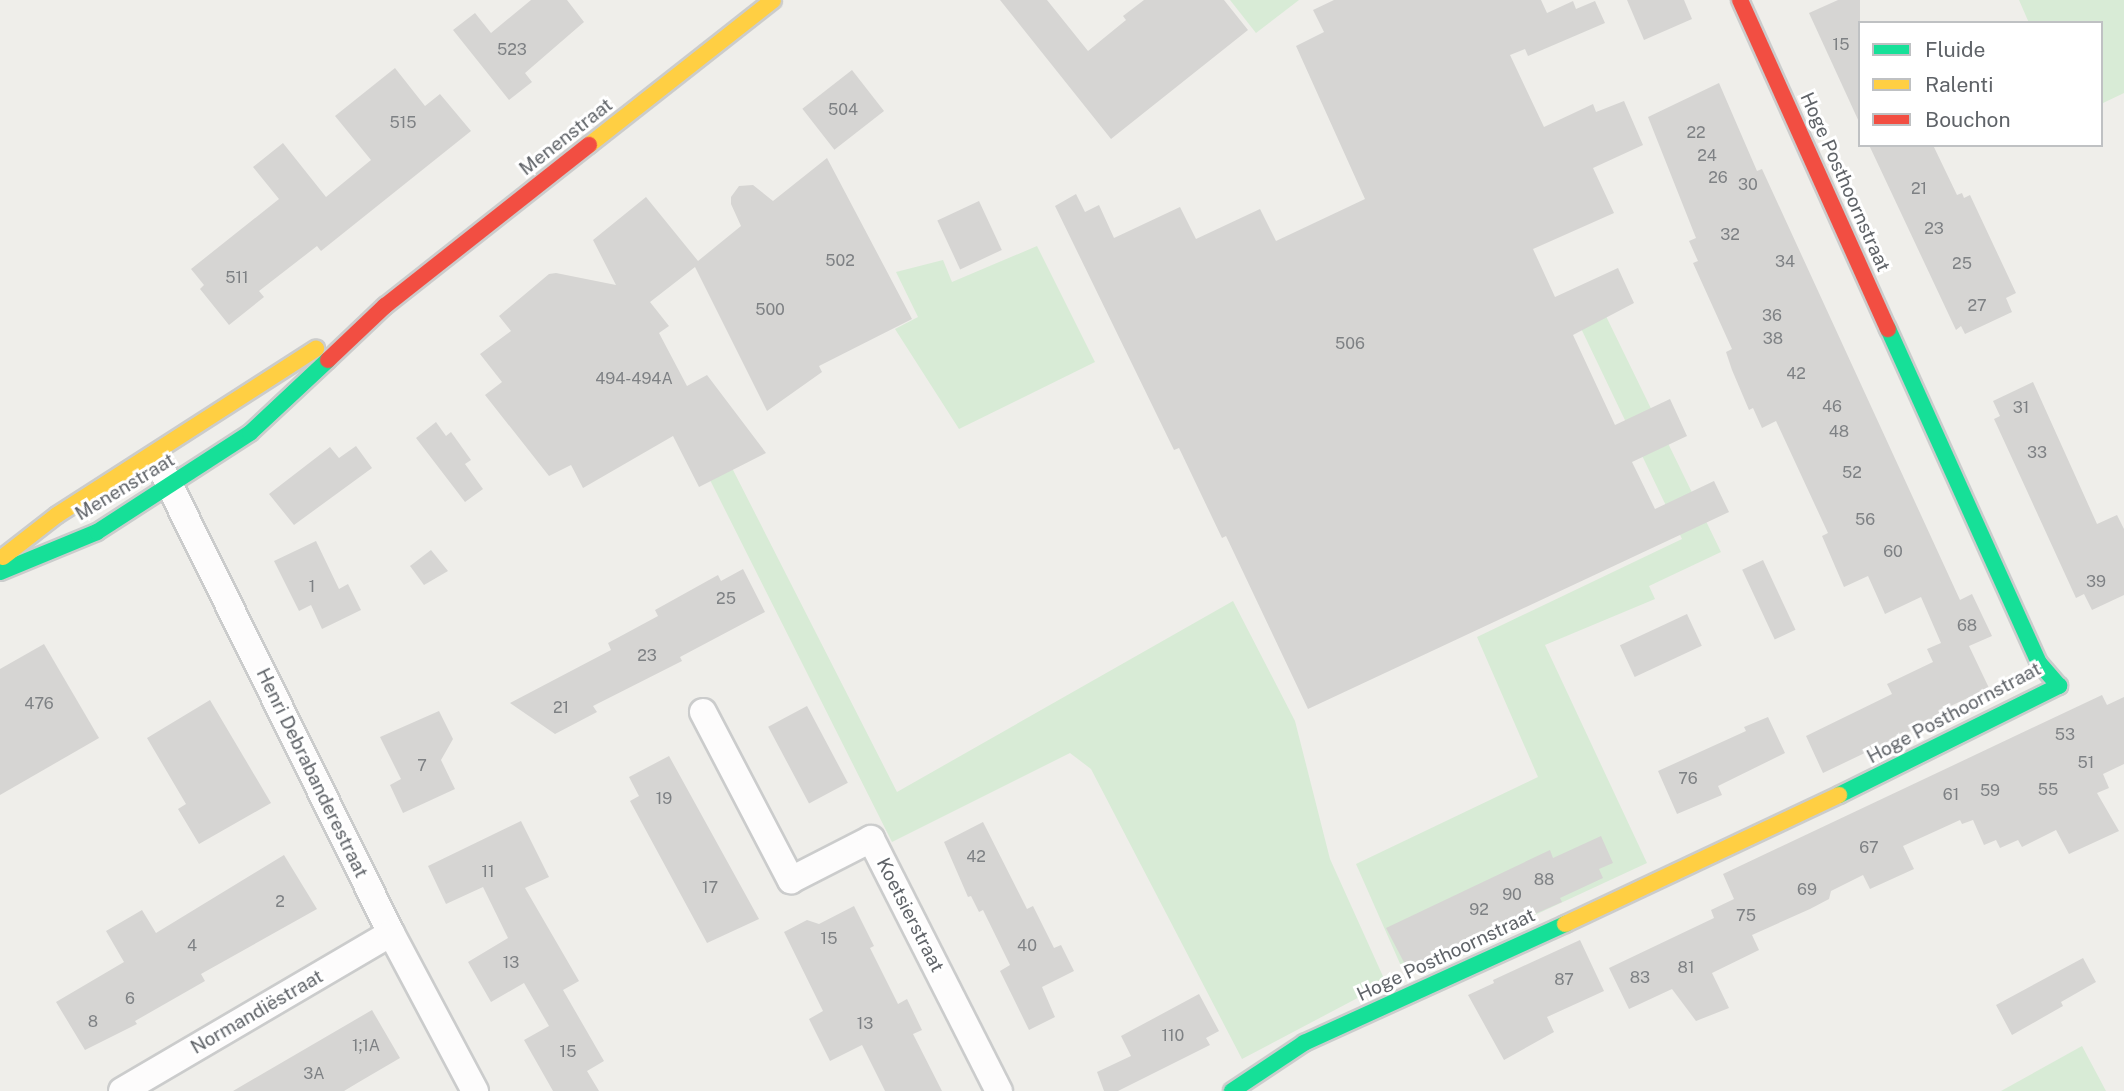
<!DOCTYPE html>
<meta charset="utf-8">
<style>
body{margin:0}
#map{position:relative;width:2124px;height:1091px;overflow:hidden;background:#efeeea;font-family:"Public Sans",sans-serif}
div>[style]{position:absolute}
[style*='--x']{left:calc(var(--x)*1px);top:calc(var(--y)*1px);width:calc(var(--w)*1px);rotate:calc(var(--a)*1deg)}
.green>*{inset:0;background:#d8ebd6}
.building>*{inset:0;background:#d6d5d3;transform-origin:0 0}
.roads{filter:drop-shadow(2px 0 #cbcccc) drop-shadow(-2px 0 #cbcccc) drop-shadow(0 2px #cbcccc) drop-shadow(0 -2px #cbcccc)}
.street>*{height:26px;margin:-13px;padding:0 13px;transform-origin:13px;border-radius:13px;background:#fdfcfc}
.fast>*{height:16px;margin:-8px;padding:0 8px;transform-origin:8px;border-radius:8px;background:#16e098}
.slow>*{height:16px;margin:-8px;padding:0 8px;transform-origin:8px;border-radius:8px;background:#ffcf43}
.jam>*{height:16px;margin:-8px;padding:0 8px;transform-origin:8px;border-radius:8px;background:#f24e42}
span{translate:-50% -50%;white-space:nowrap;text-align:center;line-height:1.15;-webkit-text-stroke:6px #fff;paint-order:stroke}
.number-label{font-size:16px;color:#7e8184}
.number-label span{-webkit-text-stroke-width:0}
.street-label{font-size:19px;color:#5f6368}
.legend{position:absolute;left:1858px;top:21px;width:245px;height:126px;box-sizing:border-box;background:#fff;border:2px solid #bfc1c3;margin:0;padding:9px 12px;list-style:none;font-size:21px;color:#5f6368}
.legend li{display:flex;align-items:center;gap:14px;height:35px}
.legend b{width:35px;border:2px solid #bfc1c3}
</style>
<div id="map">
<div class="green">
<i style="clip-path:polygon(1230px 0,1299px 0,1256px 33px)"></i>
<i style="clip-path:polygon(2019px 0,2124px 0,2124px 93px,2101px 104px,2101px 23px,2029px 23px)"></i>
<i style="clip-path:polygon(1037px 246px,1095px 362px,959px 429px,895px 329px,918px 317px,896px 272px,943px 260px,952px 282px)"></i>
<i style="clip-path:polygon(1602px 308px,1721px 552px,1649px 586px,1655px 599px,1545px 645px,1647px 863px,1405px 975px,1356px 864px,1538px 777px,1477px 637px,1682px 539px,1576px 318px)"></i>
<i style="clip-path:polygon(731px 466px,897px 792px,1233px 601px,1295px 721px,1330px 859px,1386px 983px,1242px 1059px,1091px 769px,1070px 753px,892px 842px,710px 480px)"></i>
<i style="clip-path:polygon(2082px 1046px,2106px 1091px,2001px 1091px)"></i>
</div>
<div class="building">
<i style="clip-path:polygon(531px 0,567px 0,584px 22px,525px 73px,532px 82px,509px 100px,453px 30px,475px 13px,491px 33px)"></i>
<i style="clip-path:polygon(1000px 0,1047px 0,1088px 51px,1126px 20px,1123px 16px,1144px 0,1224px 0,1248px 30px,1111px 139px)"></i>
<i style="clip-path:polygon(1334px 0,1541px 0,1547px 13px,1573px 1px,1576px 9px,1595px 1px,1605px 23px,1528px 56px,1525px 49px,1510px 55px,1544px 127px,1593px 104px,1596px 112px,1624px 101px,1643px 145px,1593px 168px,1614px 213px,1533px 249px,1555px 297px,1618px 268px,1634px 303px,1573px 335px,1615px 425px,1670px 399px,1687px 436px,1632px 462px,1655px 509px,1714px 481px,1729px 512px,1308px 709px,1226px 536px,1222px 538px,1179px 448px,1174px 450px,1055px 206px,1076px 194px,1085px 212px,1099px 205px,1114px 238px,1180px 207px,1196px 239px,1260px 209px,1276px 241px,1365px 199px,1296px 46px,1324px 32px,1313px 10px)"></i>
<i style="clip-path:polygon(1627px 0,1684px 0,1692px 19px,1644px 40px)"></i>
<i style="clip-path:polygon(1838px 0,1860px 0,1860px 124px,1809px 13px)"></i>
<i style="clip-path:polygon(395px 68px,425px 106px,440px 94px,471px 131px,321px 251px,317px 246px,259px 291px,264px 297px,229px 325px,200px 289px,204px 285px,191px 269px,279px 199px,253px 167px,283px 143px,326px 197px,371px 160px,335px 116px)"></i>
<i style="left:852px;top:70px;width:52px;height:63px;rotate:52deg"></i>
<i style="clip-path:polygon(1719px 83px,1757px 171px,1762px 169px,1960px 600px,1972px 594px,1992px 636px,1969px 646px,1989px 688px,1940px 711px,1942px 716px,1823px 773px,1806px 736px,1892px 694px,1887px 684px,1933px 662px,1927px 649px,1941px 643px,1921px 597px,1885px 614px,1868px 576px,1844px 587px,1822px 536px,1828px 533px,1776px 421px,1762px 428px,1753px 408px,1749px 410px,1732px 370px,1726px 352px,1732px 349px,1693px 263px,1698px 261px,1689px 241px,1696px 238px,1648px 117px)"></i>
<i style="clip-path:polygon(1869px 145px,1933px 145px,1957px 195px,1962px 193px,1964px 198px,1970px 195px,2016px 293px,2006px 298px,2012px 312px,1965px 334px,1961px 326px,1956px 330px)"></i>
<i style="clip-path:polygon(827px 158px,912px 319px,819px 366px,822px 372px,767px 411px,695px 267px,650px 302px,669px 326px,659px 333px,687px 386px,707px 375px,766px 453px,699px 487px,673px 436px,583px 488px,571px 465px,549px 476px,485px 395px,502px 382px,480px 354px,511px 331px,499px 316px,549px 274px,556px 273px,616px 285px,593px 240px,646px 197px,698px 261px,741px 226px,731px 204px,731px 197px,739px 186px,753px 185px,773px 201px)"></i>
<i style="left:979px;top:201px;width:54px;height:46px;rotate:65deg"></i>
<i style="clip-path:polygon(2033px 382px,2097px 524px,2117px 515px,2124px 529px,2124px 595px,2092px 610px,2084px 594px,2076px 598px,1994px 419px,2000px 416px,1993px 401px)"></i>
<i style="clip-path:polygon(436px 422px,446px 436px,451px 432px,471px 460px,465px 464px,483px 489px,465px 502px,416px 438px)"></i>
<i style="clip-path:polygon(356px 446px,372px 468px,294px 525px,269px 494px,330px 447px,339px 458px)"></i>
<i style="clip-path:polygon(316px 541px,339px 589px,348px 584px,361px 610px,322px 629px,311px 605px,299px 611px,274px 561px)"></i>
<i style="clip-path:polygon(431px 550px,448px 571px,424px 585px,410px 566px)"></i>
<i style="left:1763px;top:560px;width:77px;height:23px;rotate:65deg"></i>
<i style="clip-path:polygon(743px 569px,765px 612px,680px 657px,682px 661px,593px 706px,597px 712px,555px 734px,510px 703px,611px 650px,608px 643px,658px 616px,655px 610px,718px 575px,721px 581px)"></i>
<i style="left:1687px;top:614px;width:35px;height:74px;rotate:65deg"></i>
<i style="clip-path:polygon(44px 644px,99px 738px,0 795px,0 669px)"></i>
<i style="clip-path:polygon(2102px 695px,2107px 705px,2124px 697px,2124px 764px,2103px 774px,2109px 788px,2097px 793px,2119px 831px,2069px 854px,2056px 830px,2022px 847px,2018px 840px,2000px 848px,1996px 840px,1984px 845px,1973px 820px,1962px 824px,1960px 820px,1903px 846px,1914px 869px,1870px 889px,1863px 875px,1831px 891px,1829px 899px,1810px 909px,1752px 935px,1759px 950px,1712px 973px,1729px 1008px,1696px 1021px,1672px 989px,1629px 1009px,1609px 968px,1714px 918px,1711px 910px,1734px 899px,1723px 874px)"></i>
<i style="clip-path:polygon(210px 700px,271px 803px,199px 844px,178px 809px,186px 804px,147px 738px)"></i>
<i style="left:807px;top:706px;width:87px;height:44px;rotate:62deg"></i>
<i style="clip-path:polygon(439px 711px,453px 739px,441px 760px,455px 789px,403px 813px,390px 785px,401px 779px,380px 737px)"></i>
<i style="clip-path:polygon(1768px 717px,1785px 753px,1718px 786px,1722px 795px,1677px 814px,1658px 771px,1746px 731px,1744px 727px)"></i>
<i style="clip-path:polygon(669px 756px,759px 919px,707px 943px,630px 801px,639px 796px,629px 777px)"></i>
<i style="clip-path:polygon(521px 821px,549px 877px,525px 888px,579px 981px,563px 990px,604px 1061px,587px 1071px,599px 1091px,553px 1091px,524px 1040px,549px 1026px,524px 983px,491px 1002px,468px 962px,508px 938px,483px 887px,446px 904px,428px 866px)"></i>
<i style="clip-path:polygon(983px 822px,1027px 909px,1033px 906px,1054px 948px,1061px 945px,1074px 971px,1042px 987px,1055px 1017px,1029px 1030px,1000px 971px,1010px 965px,983px 910px,979px 912px,971px 896px,968px 897px,944px 842px)"></i>
<i style="clip-path:polygon(1601px 836px,1613px 863px,1599px 869px,1603px 878px,1560px 898px,1562px 902px,1408px 970px,1386px 928px,1550px 850px,1553px 858px)"></i>
<i style="clip-path:polygon(284px 855px,317px 909px,201px 974px,205px 981px,135px 1021px,137px 1024px,85px 1050px,56px 1002px,124px 962px,106px 931px,142px 910px,156px 933px)"></i>
<i style="clip-path:polygon(854px 906px,874px 946px,870px 948px,898px 1004px,907px 999px,922px 1030px,913px 1034px,942px 1091px,885px 1091px,862px 1045px,830px 1061px,809px 1019px,823px 1011px,784px 932px,807px 920px,819px 924px)"></i>
<i style="clip-path:polygon(1580px 940px,1604px 991px,1547px 1017px,1554px 1032px,1504px 1060px,1468px 995px,1494px 983px,1493px 980px)"></i>
<i style="clip-path:polygon(2083px 958px,2096px 982px,2061px 1002px,2063px 1006px,2012px 1035px,1996px 1005px)"></i>
<i style="clip-path:polygon(1199px 994px,1219px 1031px,1206px 1038px,1210px 1045px,1118px 1091px,1104px 1091px,1097px 1072px,1131px 1056px,1121px 1036px)"></i>
<i style="clip-path:polygon(372px 1010px,400px 1058px,359px 1082px,344px 1091px,233px 1091px)"></i>
</div>
<div class="roads">
<div class="street">
<i style="--x:162;--y:470;--w:517;--a:63.68"></i>
<i style="--x:391;--y:933;--w:179;--a:62"></i>
<i style="--x:703;--y:712;--w:190;--a:62.4"></i>
<i style="--x:791;--y:880;--w:90;--a:-27.1"></i>
<i style="--x:871;--y:839;--w:283;--a:63.1"></i>
<i style="--x:122;--y:1091;--w:312;--a:-30.4"></i>
</div>
<div class="fast">
<i style="--x:0;--y:572;--w:105;--a:-22.4"></i>
<i style="--x:97;--y:532;--w:182;--a:-32.9"></i>
<i style="--x:250;--y:433;--w:107;--a:-43.1"></i>
<i style="--x:1839;--y:795;--w:246;--a:-26.4"></i>
<i style="--x:2059;--y:686;--w:30;--a:-131"></i>
<i style="--x:2039;--y:663;--w:367;--a:-114.3"></i>
<i style="--x:1232;--y:1091;--w:87;--a:-33.7"></i>
<i style="--x:1304;--y:1043;--w:287;--a:-24.5"></i>
</div>
<div class="slow">
<i style="--x:589;--y:145;--w:234;--a:-38.2"></i>
<i style="--x:3;--y:557;--w:68;--a:-37.9"></i>
<i style="--x:57;--y:515;--w:308;--a:-32.7"></i>
<i style="--x:1565;--y:924;--w:303;--a:-25.2"></i>
</div>
<div class="jam">
<i style="--x:1740;--y:0;--w:361;--a:65.8"></i>
<i style="--x:328;--y:360;--w:79;--a:-43.5"></i>
<i style="--x:385;--y:306;--w:260;--a:-38.3"></i>
</div>
</div>
<div class="number-label">
<span style="left:1841px;top:45px">15</span>
<span style="left:512px;top:50px">523</span>
<span style="left:843px;top:110px">504</span>
<span style="left:403px;top:123px">515</span>
<span style="left:1696px;top:133px">22</span>
<span style="left:1707px;top:156px">24</span>
<span style="left:1718px;top:178px">26</span>
<span style="left:1748px;top:185px">30</span>
<span style="left:1919px;top:189px">21</span>
<span style="left:1934px;top:229px">23</span>
<span style="left:1730px;top:235px">32</span>
<span style="left:840px;top:261px">502</span>
<span style="left:1785px;top:262px">34</span>
<span style="left:1962px;top:264px">25</span>
<span style="left:237px;top:278px">511</span>
<span style="left:1977px;top:306px">27</span>
<span style="left:770px;top:310px">500</span>
<span style="left:1772px;top:316px">36</span>
<span style="left:1773px;top:339px">38</span>
<span style="left:1350px;top:344px">506</span>
<span style="left:1796px;top:374px">42</span>
<span style="left:634px;top:379px">494-494A</span>
<span style="left:1832px;top:407px">46</span>
<span style="left:2021px;top:408px">31</span>
<span style="left:1839px;top:432px">48</span>
<span style="left:2037px;top:453px">33</span>
<span style="left:1852px;top:473px">52</span>
<span style="left:1865px;top:520px">56</span>
<span style="left:1893px;top:552px">60</span>
<span style="left:2096px;top:582px">39</span>
<span style="left:312px;top:587px">1</span>
<span style="left:726px;top:599px">25</span>
<span style="left:1967px;top:626px">68</span>
<span style="left:647px;top:656px">23</span>
<span style="left:39px;top:704px">476</span>
<span style="left:561px;top:708px">21</span>
<span style="left:2065px;top:735px">53</span>
<span style="left:2086px;top:763px">51</span>
<span style="left:422px;top:766px">7</span>
<span style="left:1688px;top:779px">76</span>
<span style="left:2048px;top:790px">55</span>
<span style="left:1990px;top:791px">59</span>
<span style="left:1951px;top:795px">61</span>
<span style="left:664px;top:799px">19</span>
<span style="left:1869px;top:848px">67</span>
<span style="left:976px;top:857px">42</span>
<span style="left:488px;top:872px">11</span>
<span style="left:1544px;top:880px">88</span>
<span style="left:710px;top:888px">17</span>
<span style="left:1807px;top:890px">69</span>
<span style="left:1512px;top:895px">90</span>
<span style="left:280px;top:902px">2</span>
<span style="left:1479px;top:910px">92</span>
<span style="left:1746px;top:916px">75</span>
<span style="left:829px;top:939px">15</span>
<span style="left:192px;top:946px">4</span>
<span style="left:1027px;top:946px">40</span>
<span style="left:511px;top:963px">13</span>
<span style="left:1686px;top:968px">81</span>
<span style="left:1640px;top:978px">83</span>
<span style="left:1564px;top:980px">87</span>
<span style="left:130px;top:999px">6</span>
<span style="left:93px;top:1022px">8</span>
<span style="left:865px;top:1024px">13</span>
<span style="left:1173px;top:1036px">110</span>
<span style="left:366px;top:1046px">1;1A</span>
<span style="left:568px;top:1052px">15</span>
<span style="left:314px;top:1074px">3A</span>
</div>
<div class="street-label">
<span style="left:566px;top:137px;rotate:-38deg">Menenstraat</span>
<span style="left:1845px;top:182px;rotate:66deg">Hoge Posthoornstraat</span>
<span style="left:125px;top:487px;rotate:-31deg">Menenstraat</span>
<span style="left:1954px;top:713px;rotate:-28deg">Hoge Posthoornstraat</span>
<span style="left:312px;top:773px;rotate:64deg">Henri Debrabanderestraat</span>
<span style="left:910px;top:915px;rotate:63deg">Koetsierstraat</span>
<span style="left:1446px;top:955px;rotate:-25deg">Hoge Posthoornstraat</span>
<span style="left:257px;top:1012px;rotate:-30deg">Normandiëstraat</span>
</div>
<ul class="legend">
<li><b style="height:9px;background:#16e098"></b>Fluide</li>
<li><b style="height:9px;background:#ffcf43"></b>Ralenti</li>
<li><b style="height:9px;background:#f24e42"></b>Bouchon</li>
</ul>
</div>
